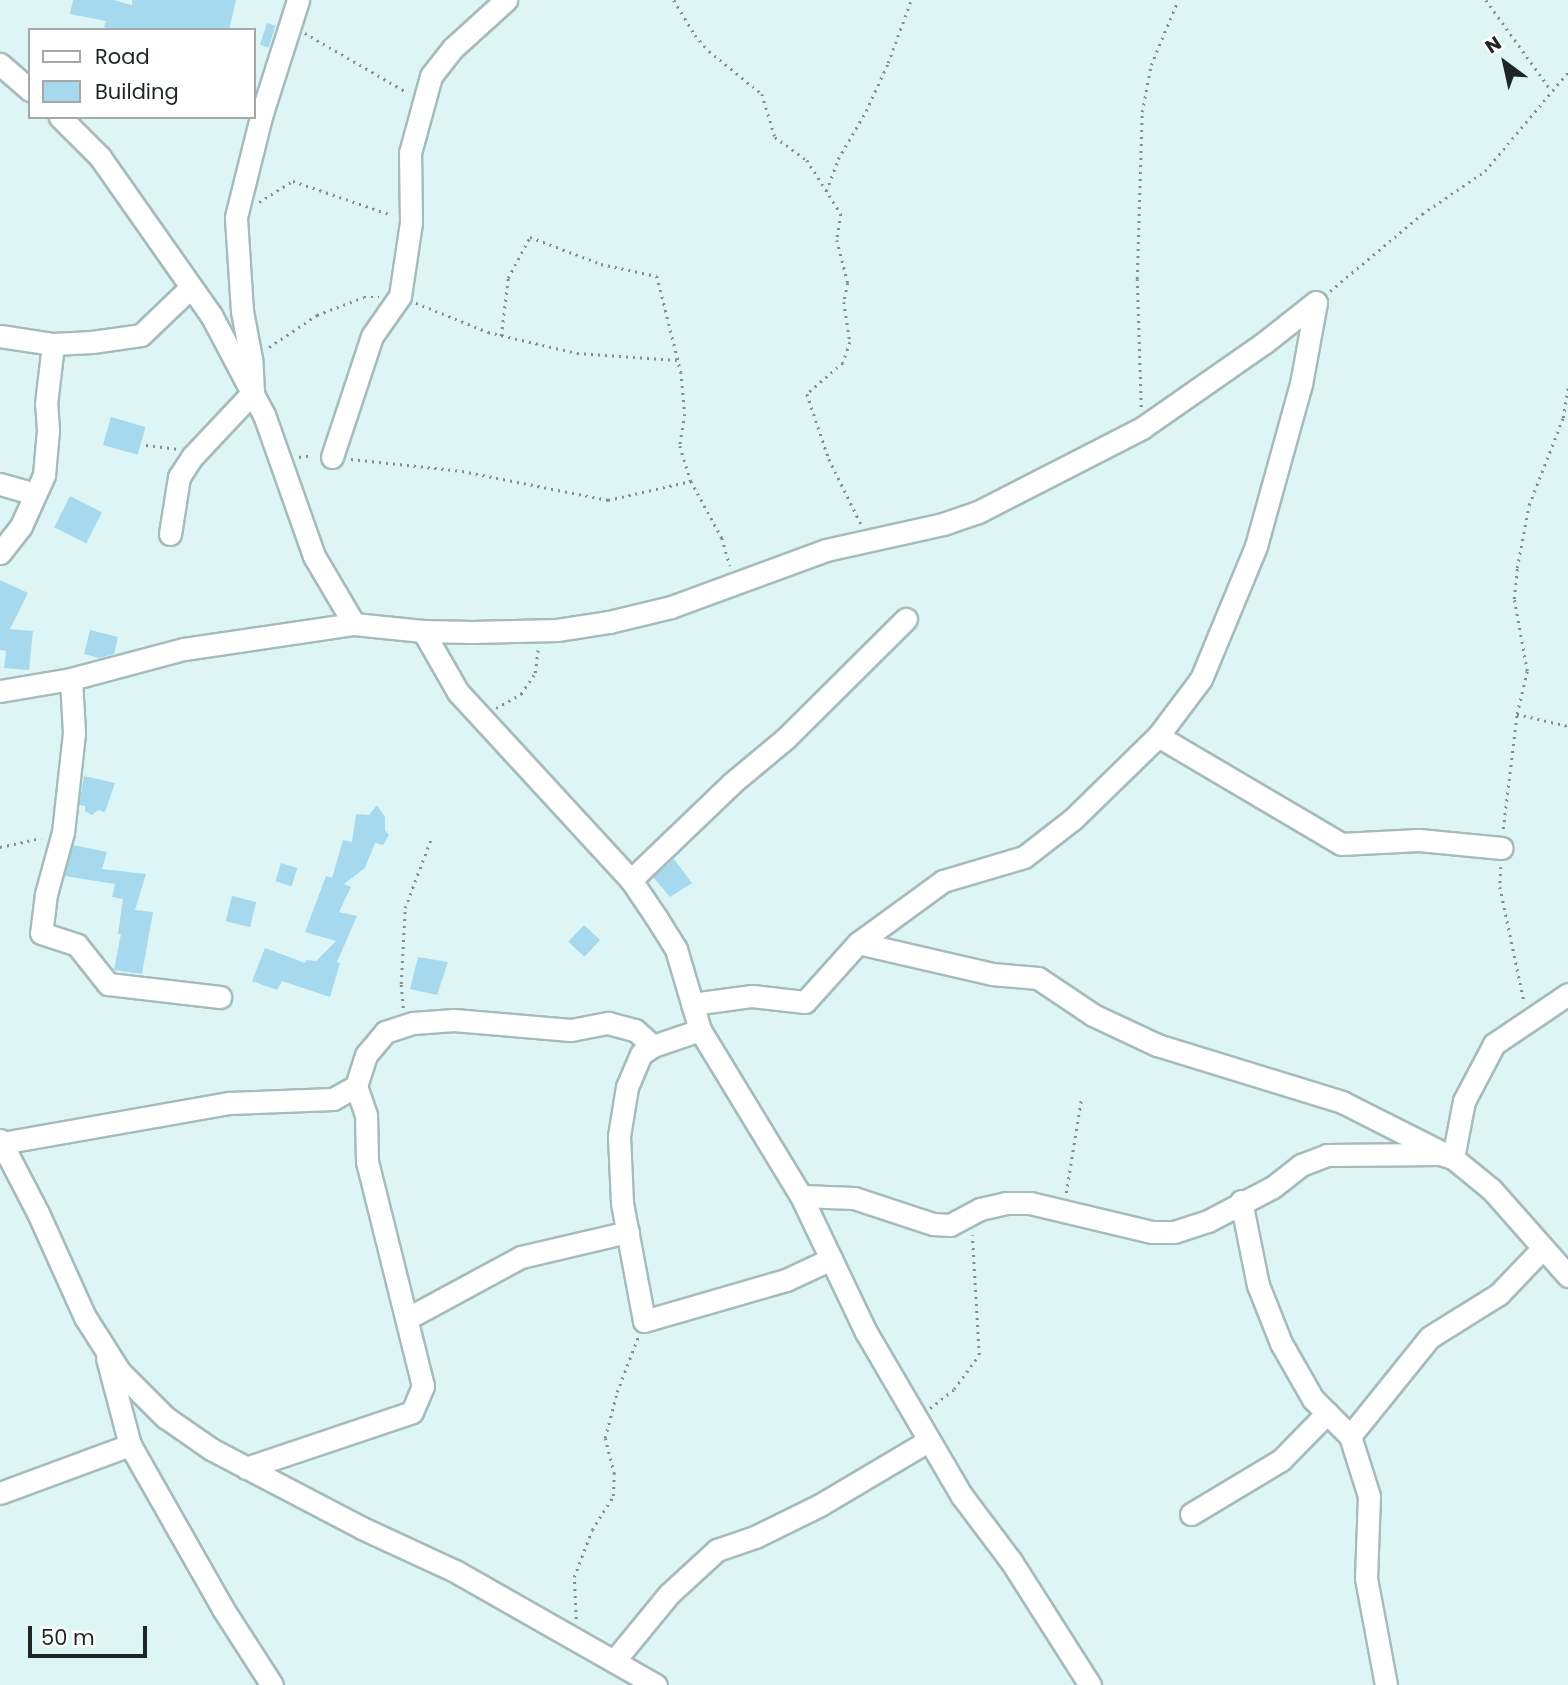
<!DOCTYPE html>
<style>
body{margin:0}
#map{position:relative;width:1568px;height:1685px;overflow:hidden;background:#def5f5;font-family:Poppins,sans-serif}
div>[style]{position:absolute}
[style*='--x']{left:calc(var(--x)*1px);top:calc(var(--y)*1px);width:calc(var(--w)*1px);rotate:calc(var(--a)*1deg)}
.building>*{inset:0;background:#a6d9ee;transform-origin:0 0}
.path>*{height:2.5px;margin-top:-1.25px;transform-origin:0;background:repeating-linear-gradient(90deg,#809090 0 2px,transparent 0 7px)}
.roads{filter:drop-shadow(2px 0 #a6bbbb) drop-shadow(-2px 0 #a6bbbb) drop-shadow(0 2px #a6bbbb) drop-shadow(0 -2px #a6bbbb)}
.minor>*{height:21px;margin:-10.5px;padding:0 10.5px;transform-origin:10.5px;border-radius:10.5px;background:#fff}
span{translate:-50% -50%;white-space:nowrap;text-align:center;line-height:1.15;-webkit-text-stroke:5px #fff;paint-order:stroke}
.legend{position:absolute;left:28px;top:28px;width:228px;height:91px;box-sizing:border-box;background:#fff;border:2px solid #a5a8a8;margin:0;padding:9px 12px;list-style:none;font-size:21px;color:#1d2525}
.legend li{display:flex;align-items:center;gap:14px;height:35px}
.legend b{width:35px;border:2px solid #a5a8a8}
.north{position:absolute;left:1470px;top:28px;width:70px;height:70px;-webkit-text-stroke:5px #fff;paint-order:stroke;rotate:327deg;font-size:19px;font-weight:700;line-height:28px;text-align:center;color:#1d2525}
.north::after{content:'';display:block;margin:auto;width:24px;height:32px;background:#1d2525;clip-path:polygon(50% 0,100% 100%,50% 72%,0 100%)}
.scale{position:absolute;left:28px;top:1626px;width:119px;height:32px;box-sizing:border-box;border:4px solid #1d2525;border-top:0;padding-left:9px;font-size:21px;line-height:24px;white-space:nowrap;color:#1d2525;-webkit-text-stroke:5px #fff;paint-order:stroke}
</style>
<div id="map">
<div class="building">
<i style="clip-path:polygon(73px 0,113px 0,132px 5px,132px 0,236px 0,229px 30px,112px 30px,104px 27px,106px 21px,70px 14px)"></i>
<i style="left:267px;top:23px;width:9px;height:23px;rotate:18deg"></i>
<i style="left:111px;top:417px;width:36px;height:29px;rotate:16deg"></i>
<i style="left:70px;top:496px;width:36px;height:35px;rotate:27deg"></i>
<i style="clip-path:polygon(0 580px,28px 593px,10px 629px,33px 631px,29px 670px,4px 668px,6px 651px,0 650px)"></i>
<i style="clip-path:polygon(90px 630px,118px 637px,114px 654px,99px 658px,84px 654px)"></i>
<i style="clip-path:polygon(84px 776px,115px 783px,105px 812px,98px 810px,92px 815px,85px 811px,85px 806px,79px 805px)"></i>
<i style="clip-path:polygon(377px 805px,385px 817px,385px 830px,389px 835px,383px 845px,375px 843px,365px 868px,344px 884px,351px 887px,339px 912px,357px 916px,337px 962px,340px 963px,330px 997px,282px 981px,277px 990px,252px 981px,265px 948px,305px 963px,306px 960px,316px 961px,336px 941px,305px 932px,326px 876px,332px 878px,343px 840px,352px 842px,356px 814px,369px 815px)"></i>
<i style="clip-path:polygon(73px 845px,107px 852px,102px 869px,146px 874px,135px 910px,153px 912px,142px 974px,114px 970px,121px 934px,118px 934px,123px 899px,112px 897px,115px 884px,65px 876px)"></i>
<i style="clip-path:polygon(674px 859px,692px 883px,670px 897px,653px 877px)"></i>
<i style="left:281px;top:863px;width:17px;height:19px;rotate:17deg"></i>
<i style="left:232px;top:896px;width:25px;height:26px;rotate:14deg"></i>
<i style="left:584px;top:925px;width:22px;height:23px;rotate:43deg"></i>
<i style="clip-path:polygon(418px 957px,448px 962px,437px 995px,410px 989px)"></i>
</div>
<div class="path">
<i style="--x:674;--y:0;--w:41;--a:59"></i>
<i style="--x:695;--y:35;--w:21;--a:49"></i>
<i style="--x:709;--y:51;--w:68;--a:39.1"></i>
<i style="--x:762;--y:94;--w:45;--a:73.2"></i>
<i style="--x:775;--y:137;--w:39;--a:36"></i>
<i style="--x:807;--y:160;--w:64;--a:57.8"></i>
<i style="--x:841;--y:214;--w:26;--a:99"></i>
<i style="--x:837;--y:240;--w:44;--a:75.7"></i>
<i style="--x:848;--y:283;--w:19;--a:102"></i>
<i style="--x:844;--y:302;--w:40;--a:81.5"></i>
<i style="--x:850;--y:342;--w:22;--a:108"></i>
<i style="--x:843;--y:363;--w:48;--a:139.3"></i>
<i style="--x:807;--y:394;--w:69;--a:71.3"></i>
<i style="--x:829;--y:459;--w:72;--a:63.8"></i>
<i style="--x:1486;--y:0;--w:111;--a:54.2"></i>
<i style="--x:305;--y:33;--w:119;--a:30.2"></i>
<i style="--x:826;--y:191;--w:34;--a:-69"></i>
<i style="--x:838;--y:159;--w:56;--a:-59.7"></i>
<i style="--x:866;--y:111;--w:53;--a:-65.4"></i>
<i style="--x:888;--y:63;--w:67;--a:-69.9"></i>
<i style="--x:259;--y:202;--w:40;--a:-32"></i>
<i style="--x:293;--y:181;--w:105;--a:19"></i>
<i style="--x:1330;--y:291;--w:120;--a:-39.9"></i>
<i style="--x:1422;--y:214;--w:76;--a:-34.3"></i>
<i style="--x:1485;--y:171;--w:129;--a:-50"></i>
<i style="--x:416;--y:303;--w:78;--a:21.9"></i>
<i style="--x:488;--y:332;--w:91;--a:13.3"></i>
<i style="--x:577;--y:353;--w:100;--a:4"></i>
<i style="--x:501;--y:336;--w:58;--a:-83.1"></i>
<i style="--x:508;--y:278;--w:47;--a:-61.8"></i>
<i style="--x:530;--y:237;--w:76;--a:20.8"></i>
<i style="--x:601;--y:264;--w:57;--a:12.1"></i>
<i style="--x:657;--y:276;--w:99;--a:76"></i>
<i style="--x:681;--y:372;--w:42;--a:84.6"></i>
<i style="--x:685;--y:414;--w:32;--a:99"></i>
<i style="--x:680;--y:446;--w:37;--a:73"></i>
<i style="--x:691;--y:481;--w:65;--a:61.5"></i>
<i style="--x:722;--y:538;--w:29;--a:74"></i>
<i style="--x:269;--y:347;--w:58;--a:-33.7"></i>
<i style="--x:317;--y:315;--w:50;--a:-21"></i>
<i style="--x:364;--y:297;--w:15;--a:0"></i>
<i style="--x:1141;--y:407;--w:128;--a:-91.8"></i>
<i style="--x:1137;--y:279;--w:167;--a:-88.3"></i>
<i style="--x:1142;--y:112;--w:48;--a:-79.2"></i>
<i style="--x:1151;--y:65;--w:70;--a:-67.4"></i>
<i style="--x:146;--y:445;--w:31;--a:7"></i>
<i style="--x:299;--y:457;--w:14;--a:-8"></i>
<i style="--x:351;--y:459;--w:112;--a:6.2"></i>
<i style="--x:462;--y:471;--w:149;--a:11.2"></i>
<i style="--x:608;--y:500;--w:85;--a:-12.9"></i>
<i style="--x:496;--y:708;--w:29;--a:-29"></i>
<i style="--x:521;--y:694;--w:25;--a:-56"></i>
<i style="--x:535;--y:673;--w:23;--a:-83"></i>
<i style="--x:1517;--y:714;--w:52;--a:13.2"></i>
<i style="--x:1503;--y:829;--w:116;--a:-83.1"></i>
<i style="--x:1517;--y:714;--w:44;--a:-76.9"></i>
<i style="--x:1527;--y:671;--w:73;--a:-100.2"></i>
<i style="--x:1514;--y:599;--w:31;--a:-84"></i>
<i style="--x:1517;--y:568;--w:64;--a:-79.2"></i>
<i style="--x:1529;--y:505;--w:93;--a:-68.7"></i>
<i style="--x:1563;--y:418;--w:31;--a:-81"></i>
<i style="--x:0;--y:847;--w:42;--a:-12.4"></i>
<i style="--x:1501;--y:867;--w:20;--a:93"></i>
<i style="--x:1500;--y:887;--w:116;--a:78.1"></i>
<i style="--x:403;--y:1008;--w:24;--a:-95"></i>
<i style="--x:401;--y:984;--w:76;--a:-87"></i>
<i style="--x:405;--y:908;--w:77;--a:-69.4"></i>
<i style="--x:1066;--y:1193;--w:94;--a:-80.8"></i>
<i style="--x:930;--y:1408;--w:31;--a:-38"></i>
<i style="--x:954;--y:1389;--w:42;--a:-53.7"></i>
<i style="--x:979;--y:1355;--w:120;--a:-93.3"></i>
<i style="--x:576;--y:1619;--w:42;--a:-92.7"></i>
<i style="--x:574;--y:1577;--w:50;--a:-69"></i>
<i style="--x:592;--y:1530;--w:40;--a:-58"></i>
<i style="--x:613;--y:1496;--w:22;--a:-87"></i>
<i style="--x:614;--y:1474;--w:37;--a:-104"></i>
<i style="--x:605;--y:1438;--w:48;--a:-75.4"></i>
<i style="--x:617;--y:1392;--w:59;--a:-69.1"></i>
</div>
<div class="roads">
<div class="minor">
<i style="--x:0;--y:64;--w:40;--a:41"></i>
<i style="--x:0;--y:336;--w:54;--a:8.6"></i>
<i style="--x:53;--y:344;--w:39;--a:-3"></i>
<i style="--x:92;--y:342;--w:49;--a:-8.1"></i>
<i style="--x:141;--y:335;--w:69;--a:-43.8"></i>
<i style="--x:332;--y:457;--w:127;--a:-71.7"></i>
<i style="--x:372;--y:336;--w:49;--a:-55"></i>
<i style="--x:400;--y:296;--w:75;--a:-81.5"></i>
<i style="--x:411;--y:222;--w:69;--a:-90.8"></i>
<i style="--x:410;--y:153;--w:80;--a:-74.7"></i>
<i style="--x:431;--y:76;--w:36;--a:-52"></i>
<i style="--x:453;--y:48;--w:72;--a:-42.2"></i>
<i style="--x:0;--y:484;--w:36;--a:16"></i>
<i style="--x:170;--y:534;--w:58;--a:-81"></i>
<i style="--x:179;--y:477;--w:24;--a:-57"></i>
<i style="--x:192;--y:457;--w:89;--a:-46.8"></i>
<i style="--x:253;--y:392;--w:33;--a:-93"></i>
<i style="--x:251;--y:359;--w:49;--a:-100.6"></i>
<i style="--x:242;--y:311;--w:94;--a:-93.7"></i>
<i style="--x:236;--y:217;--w:107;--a:-76"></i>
<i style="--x:262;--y:113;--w:119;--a:-72.3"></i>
<i style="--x:0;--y:553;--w:34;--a:-52"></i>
<i style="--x:21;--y:526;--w:56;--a:-65.7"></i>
<i style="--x:44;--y:475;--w:45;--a:-84.9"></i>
<i style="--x:48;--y:430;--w:26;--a:-94"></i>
<i style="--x:46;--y:404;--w:60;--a:-83.3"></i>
<i style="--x:354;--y:624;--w:69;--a:5.8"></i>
<i style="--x:423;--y:631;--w:49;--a:1.2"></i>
<i style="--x:472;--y:632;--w:85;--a:-1.3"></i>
<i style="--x:557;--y:630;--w:53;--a:-8.7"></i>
<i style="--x:609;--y:622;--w:64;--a:-13.6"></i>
<i style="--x:671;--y:607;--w:165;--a:-20.2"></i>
<i style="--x:826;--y:550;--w:120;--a:-12.5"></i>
<i style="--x:943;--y:524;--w:37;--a:-19"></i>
<i style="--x:978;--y:512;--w:184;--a:-27.1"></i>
<i style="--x:1142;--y:428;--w:149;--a:-34.9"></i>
<i style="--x:1264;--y:343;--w:66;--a:-38.3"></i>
<i style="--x:423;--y:631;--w:70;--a:60.2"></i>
<i style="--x:458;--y:692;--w:255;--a:47.4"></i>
<i style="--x:631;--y:880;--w:45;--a:56"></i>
<i style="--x:656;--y:917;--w:38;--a:58"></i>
<i style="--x:676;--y:949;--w:84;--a:73.5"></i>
<i style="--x:700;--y:1030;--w:194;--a:58.7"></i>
<i style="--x:801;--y:1196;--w:151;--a:64.5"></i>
<i style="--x:866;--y:1332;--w:190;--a:59.7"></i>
<i style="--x:962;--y:1496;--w:81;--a:53"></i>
<i style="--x:1011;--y:1561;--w:147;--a:57.5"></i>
<i style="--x:71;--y:679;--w:54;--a:86.8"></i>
<i style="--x:74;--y:733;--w:100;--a:96.3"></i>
<i style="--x:63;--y:832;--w:64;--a:105.3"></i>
<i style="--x:46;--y:894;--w:39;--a:97"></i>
<i style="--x:41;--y:933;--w:38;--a:18"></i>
<i style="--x:77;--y:945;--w:50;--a:51.5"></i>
<i style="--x:108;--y:984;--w:113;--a:6.6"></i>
<i style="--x:0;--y:691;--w:72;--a:-9.6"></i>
<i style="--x:71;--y:679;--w:117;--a:-14.9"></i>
<i style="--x:184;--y:649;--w:172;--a:-8.4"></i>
<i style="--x:354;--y:624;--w:79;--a:-120.5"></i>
<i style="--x:314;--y:556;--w:150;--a:-109.5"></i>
<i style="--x:264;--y:415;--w:113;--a:-117.9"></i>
<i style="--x:211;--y:315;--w:193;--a:-125.1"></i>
<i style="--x:100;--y:157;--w:57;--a:-135"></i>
<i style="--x:1158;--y:736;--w:212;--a:30.5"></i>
<i style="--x:1341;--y:844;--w:78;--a:-2.9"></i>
<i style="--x:1419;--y:840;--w:83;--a:5.5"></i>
<i style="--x:631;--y:880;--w:140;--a:-43.8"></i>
<i style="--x:732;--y:783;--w:70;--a:-39.8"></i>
<i style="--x:786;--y:738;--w:169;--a:-44.8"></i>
<i style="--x:858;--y:943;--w:138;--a:13"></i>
<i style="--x:992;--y:974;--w:46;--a:5"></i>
<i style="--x:1038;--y:978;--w:66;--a:33.9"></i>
<i style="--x:1093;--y:1015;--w:71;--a:25.1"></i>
<i style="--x:1157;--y:1045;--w:194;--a:17.1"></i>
<i style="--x:1342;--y:1102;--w:124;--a:26.8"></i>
<i style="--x:1453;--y:1158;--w:58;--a:-79.1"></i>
<i style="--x:1464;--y:1101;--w:64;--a:-62.2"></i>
<i style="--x:1494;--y:1044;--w:89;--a:-34"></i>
<i style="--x:692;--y:1004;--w:61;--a:-7.6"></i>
<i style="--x:752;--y:996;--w:53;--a:6.5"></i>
<i style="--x:805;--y:1002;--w:79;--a:-48.1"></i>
<i style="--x:858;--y:943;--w:105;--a:-36.1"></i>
<i style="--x:943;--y:881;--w:84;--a:-16.5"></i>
<i style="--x:1024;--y:857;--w:62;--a:-37.8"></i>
<i style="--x:1073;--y:819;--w:119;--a:-44.3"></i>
<i style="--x:1158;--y:736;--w:71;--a:-53"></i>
<i style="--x:1201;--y:679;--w:144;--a:-67.5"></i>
<i style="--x:1256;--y:546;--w:168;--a:-74.5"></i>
<i style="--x:1301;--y:384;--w:83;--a:-79.6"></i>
<i style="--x:700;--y:1030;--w:50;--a:161.2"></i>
<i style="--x:653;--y:1046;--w:14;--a:146"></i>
<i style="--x:641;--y:1054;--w:36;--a:113"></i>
<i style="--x:627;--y:1087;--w:50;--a:99.3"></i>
<i style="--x:619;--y:1136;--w:67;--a:87.4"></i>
<i style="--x:622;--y:1203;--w:120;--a:79.4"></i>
<i style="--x:644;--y:1321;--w:148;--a:-16.1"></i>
<i style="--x:786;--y:1280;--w:50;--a:-25"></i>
<i style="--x:0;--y:1140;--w:82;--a:62.5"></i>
<i style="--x:38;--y:1213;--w:114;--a:65.7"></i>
<i style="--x:85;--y:1317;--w:65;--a:57.5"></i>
<i style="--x:120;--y:1372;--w:64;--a:45"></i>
<i style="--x:165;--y:1417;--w:56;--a:34.8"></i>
<i style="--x:211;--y:1449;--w:170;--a:27.6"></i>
<i style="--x:362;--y:1528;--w:102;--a:24.8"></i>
<i style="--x:455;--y:1571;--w:231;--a:29.6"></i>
<i style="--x:2;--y:1143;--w:231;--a:-10"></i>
<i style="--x:230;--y:1103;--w:103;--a:-2.2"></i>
<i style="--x:333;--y:1099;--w:26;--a:-29"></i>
<i style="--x:356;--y:1086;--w:33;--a:-72"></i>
<i style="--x:366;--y:1055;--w:30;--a:-50"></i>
<i style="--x:385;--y:1032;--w:29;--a:-18"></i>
<i style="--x:413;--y:1023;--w:41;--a:-4.2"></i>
<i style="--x:454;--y:1020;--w:117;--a:4.9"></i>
<i style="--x:571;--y:1030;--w:38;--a:-11"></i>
<i style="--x:608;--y:1023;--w:28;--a:15"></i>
<i style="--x:635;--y:1030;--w:24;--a:42"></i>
<i style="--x:801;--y:1196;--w:53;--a:2.2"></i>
<i style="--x:854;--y:1198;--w:83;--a:18.2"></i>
<i style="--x:933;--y:1224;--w:17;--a:3"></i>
<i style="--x:950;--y:1225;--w:34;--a:-28"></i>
<i style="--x:980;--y:1209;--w:27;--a:-13"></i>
<i style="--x:1006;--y:1203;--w:24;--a:0"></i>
<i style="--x:1030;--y:1203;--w:125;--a:13.4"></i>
<i style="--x:1152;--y:1232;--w:22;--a:0"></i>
<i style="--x:1174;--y:1232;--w:36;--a:-18"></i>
<i style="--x:1208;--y:1221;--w:73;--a:-27.6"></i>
<i style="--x:1273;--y:1187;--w:36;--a:-38"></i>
<i style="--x:1301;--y:1165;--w:28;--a:-21"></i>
<i style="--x:1327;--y:1155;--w:113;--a:-0.5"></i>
<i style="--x:1440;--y:1154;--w:14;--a:17"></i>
<i style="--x:1453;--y:1158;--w:50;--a:39.4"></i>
<i style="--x:1492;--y:1190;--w:115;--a:48.5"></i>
<i style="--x:1241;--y:1201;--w:86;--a:78.6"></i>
<i style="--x:1258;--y:1285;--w:62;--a:68.4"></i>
<i style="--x:1281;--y:1343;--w:64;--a:60.3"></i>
<i style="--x:1313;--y:1399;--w:52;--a:45"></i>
<i style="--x:408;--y:1318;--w:128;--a:-28.4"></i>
<i style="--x:521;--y:1257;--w:110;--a:-13.2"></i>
<i style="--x:107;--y:1358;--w:90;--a:75.2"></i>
<i style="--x:130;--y:1445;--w:189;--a:60.4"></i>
<i style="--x:223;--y:1609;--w:90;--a:57.2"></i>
<i style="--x:246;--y:1468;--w:175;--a:-18.6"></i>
<i style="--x:412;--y:1412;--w:28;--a:-67"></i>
<i style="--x:423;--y:1386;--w:232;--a:-104"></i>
<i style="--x:367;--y:1161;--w:46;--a:-91.2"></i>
<i style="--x:366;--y:1115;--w:31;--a:-109"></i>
<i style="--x:0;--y:1493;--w:139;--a:-20.3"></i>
<i style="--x:1191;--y:1514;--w:105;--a:-31"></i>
<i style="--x:1281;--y:1460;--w:66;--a:-45.6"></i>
<i style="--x:614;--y:1661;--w:87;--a:-50.6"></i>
<i style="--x:669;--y:1594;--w:65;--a:-42.5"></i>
<i style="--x:717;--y:1550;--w:40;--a:-18.9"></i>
<i style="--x:755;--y:1537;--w:72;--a:-26.2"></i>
<i style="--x:820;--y:1505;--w:126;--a:-30.7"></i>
<i style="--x:1386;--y:1685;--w:109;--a:-100.6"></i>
<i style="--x:1366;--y:1578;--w:82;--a:-87.9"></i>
<i style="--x:1369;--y:1496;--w:63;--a:-107.6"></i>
<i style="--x:1350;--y:1436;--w:127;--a:-51.1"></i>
<i style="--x:1430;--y:1337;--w:81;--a:-31.9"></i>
<i style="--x:1499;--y:1294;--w:62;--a:-46.3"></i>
</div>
</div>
<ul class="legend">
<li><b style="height:9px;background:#fff"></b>Road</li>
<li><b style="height:19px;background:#a6d9ee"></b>Building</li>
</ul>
<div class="north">N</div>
<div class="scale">50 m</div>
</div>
